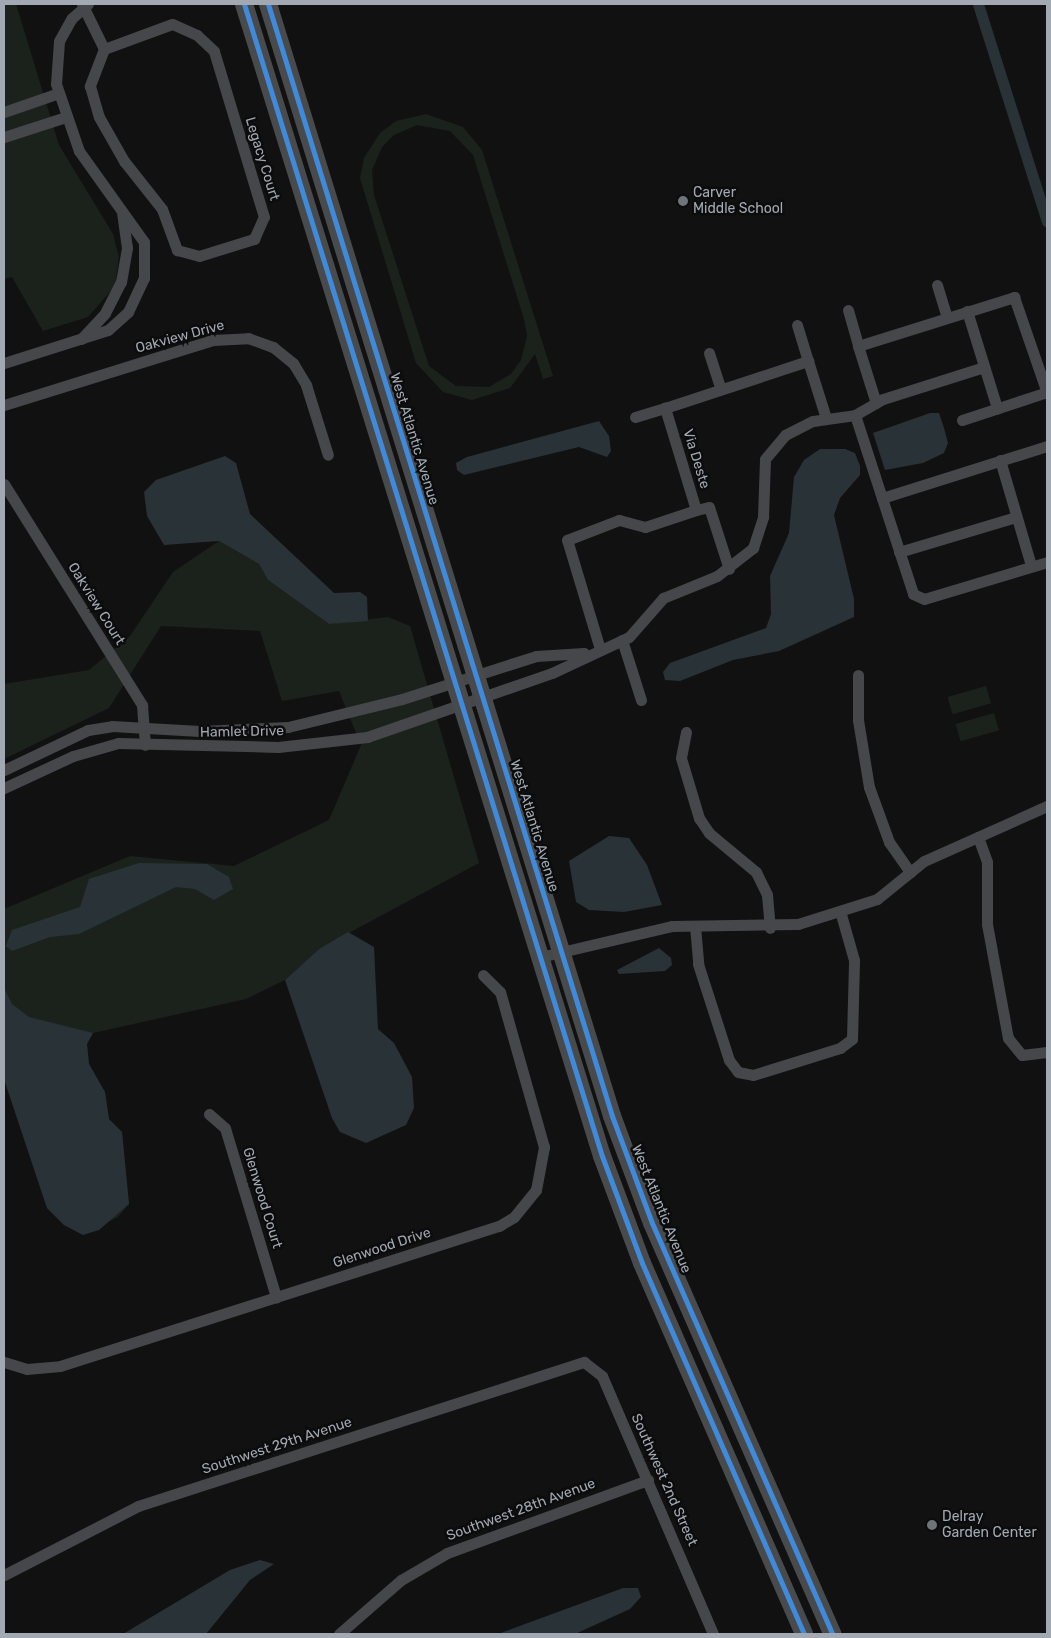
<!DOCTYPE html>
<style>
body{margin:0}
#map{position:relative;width:1051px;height:1638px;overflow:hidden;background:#111112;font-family:Rubik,sans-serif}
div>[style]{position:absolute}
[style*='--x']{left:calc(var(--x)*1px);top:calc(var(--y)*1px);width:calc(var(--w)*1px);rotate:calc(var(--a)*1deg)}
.green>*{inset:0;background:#1b221c;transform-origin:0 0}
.water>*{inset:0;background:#293236}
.canal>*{height:11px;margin:-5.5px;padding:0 5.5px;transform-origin:5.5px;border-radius:5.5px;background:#293236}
.minor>*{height:11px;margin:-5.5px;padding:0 5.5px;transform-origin:5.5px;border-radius:5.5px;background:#46474a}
.primary>*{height:18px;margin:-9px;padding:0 9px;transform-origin:9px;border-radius:9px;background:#484a4c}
.cycleway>*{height:5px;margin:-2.5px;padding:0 2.5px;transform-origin:2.5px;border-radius:2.5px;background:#408adc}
.dots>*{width:14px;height:14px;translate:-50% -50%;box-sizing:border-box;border:2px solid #0c0c0d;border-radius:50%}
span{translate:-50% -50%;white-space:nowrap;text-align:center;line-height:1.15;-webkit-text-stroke:5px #0c0c0d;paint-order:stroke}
.street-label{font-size:14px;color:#a2a9b3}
.poi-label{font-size:14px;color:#a2a9b3}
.left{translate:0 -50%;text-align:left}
.frame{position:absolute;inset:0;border:5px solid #a2a9b3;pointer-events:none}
</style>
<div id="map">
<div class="green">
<i style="clip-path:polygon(4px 4px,16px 4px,59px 145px,113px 234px,119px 257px,115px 286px,88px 317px,43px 331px,12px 277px,4px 279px)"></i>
<i style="clip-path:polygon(evenodd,426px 114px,463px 127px,482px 150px,553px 376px,543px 379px,535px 354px,510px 388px,472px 400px,443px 392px,416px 363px,360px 178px,364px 158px,380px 133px,396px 121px,426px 114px,417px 125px,450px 131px,473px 155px,524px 319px,527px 336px,521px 360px,511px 374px,489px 387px,456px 386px,429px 366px,374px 195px,372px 170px,382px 147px,394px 135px,417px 125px)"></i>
<i style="clip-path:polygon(219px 541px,259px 564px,268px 580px,329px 624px,388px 617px,410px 626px,479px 863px,319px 949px,285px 980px,246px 999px,93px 1033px,87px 1044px,89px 1064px,105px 1092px,109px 1119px,122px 1132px,129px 1204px,118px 1217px,83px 1235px,64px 1225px,47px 1208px,4px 1079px,4px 909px,130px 856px,234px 866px,329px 820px,361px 745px,339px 691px,282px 701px,260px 631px,161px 626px,109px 708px,4px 759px,4px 684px,89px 670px,130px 636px,173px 572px)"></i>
<i style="left:986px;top:686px;width:18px;height:40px;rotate:74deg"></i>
<i style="left:994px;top:713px;width:18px;height:40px;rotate:74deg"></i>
</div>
<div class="water">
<i style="clip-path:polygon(930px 413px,939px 413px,944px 428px,948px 443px,944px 453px,923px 463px,885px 470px,873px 433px)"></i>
<i style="clip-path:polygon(599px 421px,609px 436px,611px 451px,607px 457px,579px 447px,464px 475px,457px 470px,456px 463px,467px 457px)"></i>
<i style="clip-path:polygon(820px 449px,845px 449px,855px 453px,860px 466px,860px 475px,840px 498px,834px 515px,854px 599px,854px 617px,779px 651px,733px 660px,680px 681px,665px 680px,663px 672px,670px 663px,766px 628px,771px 614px,770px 576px,789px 533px,794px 477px,804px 460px)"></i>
<i style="clip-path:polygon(225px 456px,236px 463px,250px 514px,334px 593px,360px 592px,367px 597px,368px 621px,329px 624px,268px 580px,259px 564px,219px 541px,164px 545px,147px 516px,144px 492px,156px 480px)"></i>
<i style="clip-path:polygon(609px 836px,629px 838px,647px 865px,662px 905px,624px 912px,589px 910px,576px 902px,569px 861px)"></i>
<i style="clip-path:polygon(139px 863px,207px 864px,229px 877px,233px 889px,214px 900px,195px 889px,176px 887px,79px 934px,50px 937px,12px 951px,6px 946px,12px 930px,80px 907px,89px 879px)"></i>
<i style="clip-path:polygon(348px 932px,374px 947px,378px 1029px,394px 1043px,412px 1077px,414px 1108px,406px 1125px,366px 1143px,340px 1132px,332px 1118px,285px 980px,319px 949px)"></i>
<i style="clip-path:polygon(659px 948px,671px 958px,672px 965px,665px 971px,619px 974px,617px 970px)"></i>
<i style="clip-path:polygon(4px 988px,12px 1004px,29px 1017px,93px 1033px,87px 1044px,89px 1064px,105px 1092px,109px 1119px,122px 1132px,129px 1204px,99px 1230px,83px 1235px,64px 1225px,47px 1208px,4px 1079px)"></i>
<i style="clip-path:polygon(260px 1560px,274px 1564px,250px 1580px,206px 1634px,123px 1634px,230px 1570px)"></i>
<i style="clip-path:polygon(623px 1588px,638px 1588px,641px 1597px,630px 1609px,575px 1634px,498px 1634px)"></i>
</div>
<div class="canal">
<i style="--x:978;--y:4;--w:228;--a:72.4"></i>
</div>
<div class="minor">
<i style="--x:82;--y:4;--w:50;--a:63.9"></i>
<i style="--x:104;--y:49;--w:40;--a:111"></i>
<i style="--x:90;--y:86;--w:32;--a:74"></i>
<i style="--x:99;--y:117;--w:51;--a:60.4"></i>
<i style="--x:124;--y:161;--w:61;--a:51.6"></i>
<i style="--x:162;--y:209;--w:44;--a:69.9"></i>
<i style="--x:177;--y:250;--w:23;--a:15"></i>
<i style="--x:199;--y:256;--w:58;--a:-17.2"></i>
<i style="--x:254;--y:239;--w:24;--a:-66"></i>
<i style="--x:264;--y:217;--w:173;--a:-106.8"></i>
<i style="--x:214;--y:51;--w:23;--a:-137"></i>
<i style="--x:197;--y:35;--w:27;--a:-156"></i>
<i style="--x:172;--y:24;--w:72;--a:159.8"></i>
<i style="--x:4;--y:112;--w:58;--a:-19.1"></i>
<i style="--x:4;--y:137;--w:65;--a:-17.9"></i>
<i style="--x:937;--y:285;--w:34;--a:73"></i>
<i style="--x:848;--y:310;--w:37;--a:74"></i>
<i style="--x:967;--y:311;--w:102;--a:72.8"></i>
<i style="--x:797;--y:325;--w:38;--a:73"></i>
<i style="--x:81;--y:339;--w:35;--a:-47"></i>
<i style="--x:105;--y:313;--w:35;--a:-63"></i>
<i style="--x:121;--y:282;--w:35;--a:-80"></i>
<i style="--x:127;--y:248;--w:34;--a:-98"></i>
<i style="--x:709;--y:353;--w:38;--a:72"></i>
<i style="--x:4;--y:363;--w:109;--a:-17.6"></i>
<i style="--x:108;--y:330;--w:27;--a:-42"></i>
<i style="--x:128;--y:312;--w:38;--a:-65"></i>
<i style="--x:144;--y:278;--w:36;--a:-90"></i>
<i style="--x:144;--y:242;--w:112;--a:-125.5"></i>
<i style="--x:79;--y:151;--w:71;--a:-108.9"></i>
<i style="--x:56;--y:84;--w:43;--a:-86"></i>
<i style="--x:59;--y:41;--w:26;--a:-61"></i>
<i style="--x:72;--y:18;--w:21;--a:-41"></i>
<i style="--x:876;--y:403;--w:60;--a:-107.5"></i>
<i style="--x:858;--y:346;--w:164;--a:-17.4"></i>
<i style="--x:1014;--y:297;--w:102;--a:71"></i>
<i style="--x:4;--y:405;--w:219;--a:-17.3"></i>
<i style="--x:213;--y:340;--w:35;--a:-3"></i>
<i style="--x:248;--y:338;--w:27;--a:20"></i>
<i style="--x:273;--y:347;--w:26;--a:39"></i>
<i style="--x:293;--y:363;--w:26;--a:59"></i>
<i style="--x:306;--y:385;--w:73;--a:72.6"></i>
<i style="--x:855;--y:415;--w:188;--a:72"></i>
<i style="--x:913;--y:594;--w:12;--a:24"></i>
<i style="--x:924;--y:599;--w:128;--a:-16.7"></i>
<i style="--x:635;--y:417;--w:31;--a:-17"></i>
<i style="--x:962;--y:420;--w:86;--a:-18.2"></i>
<i style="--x:1000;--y:460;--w:109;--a:73.6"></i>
<i style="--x:4;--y:484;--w:261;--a:58"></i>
<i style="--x:142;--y:705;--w:40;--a:85.7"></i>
<i style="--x:882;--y:498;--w:173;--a:-17.5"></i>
<i style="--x:696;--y:510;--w:13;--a:-13"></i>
<i style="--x:709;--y:507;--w:65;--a:72.1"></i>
<i style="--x:899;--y:552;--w:122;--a:-16.7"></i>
<i style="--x:622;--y:640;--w:63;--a:72.4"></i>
<i style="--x:600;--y:649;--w:114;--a:-106.8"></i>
<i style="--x:567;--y:540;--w:56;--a:-21"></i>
<i style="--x:619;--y:520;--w:27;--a:15"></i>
<i style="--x:645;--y:527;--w:54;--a:-18.4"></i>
<i style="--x:696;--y:510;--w:107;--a:-106.9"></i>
<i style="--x:665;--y:408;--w:151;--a:-18.2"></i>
<i style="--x:808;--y:361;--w:60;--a:72.5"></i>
<i style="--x:858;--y:675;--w:45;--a:90"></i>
<i style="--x:858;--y:720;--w:68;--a:80.7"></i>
<i style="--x:869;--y:787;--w:59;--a:70"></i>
<i style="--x:889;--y:842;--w:37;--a:55"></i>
<i style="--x:686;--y:732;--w:26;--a:101"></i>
<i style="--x:681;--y:758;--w:63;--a:73.3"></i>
<i style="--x:699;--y:818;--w:18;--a:56"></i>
<i style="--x:709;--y:833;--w:61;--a:39.7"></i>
<i style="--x:756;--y:872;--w:25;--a:64"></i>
<i style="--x:767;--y:895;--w:33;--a:85"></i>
<i style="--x:4;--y:770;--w:93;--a:-25.5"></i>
<i style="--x:88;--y:730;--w:24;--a:-9"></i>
<i style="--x:112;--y:726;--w:88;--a:3.3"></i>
<i style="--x:200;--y:731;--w:88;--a:-2.6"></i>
<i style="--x:288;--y:727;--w:117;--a:-13.8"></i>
<i style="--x:402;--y:699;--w:141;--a:-17.8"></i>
<i style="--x:536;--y:656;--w:48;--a:-3.6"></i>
<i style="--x:4;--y:788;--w:76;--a:-24.9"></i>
<i style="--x:73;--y:756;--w:47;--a:-16.1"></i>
<i style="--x:118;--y:743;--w:160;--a:1.4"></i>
<i style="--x:278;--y:747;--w:90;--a:-6.4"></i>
<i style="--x:367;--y:737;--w:196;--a:-19.1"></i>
<i style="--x:552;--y:673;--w:85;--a:-25.1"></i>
<i style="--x:629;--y:637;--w:52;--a:-48.9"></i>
<i style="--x:663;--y:598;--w:58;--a:-22.2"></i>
<i style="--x:717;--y:576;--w:46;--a:-37.9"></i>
<i style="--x:753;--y:548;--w:33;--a:-72"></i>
<i style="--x:763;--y:517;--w:58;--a:-88"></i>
<i style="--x:765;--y:459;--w:31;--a:-50"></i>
<i style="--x:785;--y:435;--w:31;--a:-27"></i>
<i style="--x:813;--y:421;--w:42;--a:-8.1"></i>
<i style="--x:855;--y:415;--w:32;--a:-30"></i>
<i style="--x:883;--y:399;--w:106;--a:-17.6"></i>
<i style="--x:978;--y:837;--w:27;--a:70"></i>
<i style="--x:987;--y:862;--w:62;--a:90"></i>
<i style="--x:987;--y:924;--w:116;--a:79.6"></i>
<i style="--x:1008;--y:1038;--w:22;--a:51"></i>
<i style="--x:1022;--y:1055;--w:25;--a:-7"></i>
<i style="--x:695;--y:926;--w:38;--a:85"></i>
<i style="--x:698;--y:964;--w:101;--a:72.1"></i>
<i style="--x:729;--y:1060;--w:15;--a:53"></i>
<i style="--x:738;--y:1072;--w:15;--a:11"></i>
<i style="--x:753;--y:1075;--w:91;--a:-17.2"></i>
<i style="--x:840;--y:1048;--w:15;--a:-37"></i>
<i style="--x:852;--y:1039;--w:79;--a:-88.5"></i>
<i style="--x:854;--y:960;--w:51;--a:-105.9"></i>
<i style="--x:540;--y:957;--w:136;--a:-13.2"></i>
<i style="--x:672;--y:926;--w:126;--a:-0.9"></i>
<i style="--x:798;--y:924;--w:83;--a:-17.6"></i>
<i style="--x:877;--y:899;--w:60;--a:-39"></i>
<i style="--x:924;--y:861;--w:135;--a:-24.1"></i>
<i style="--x:209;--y:1114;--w:21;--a:41"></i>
<i style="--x:225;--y:1128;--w:177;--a:73.2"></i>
<i style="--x:4;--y:1362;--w:24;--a:17"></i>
<i style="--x:27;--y:1369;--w:33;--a:-5"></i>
<i style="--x:60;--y:1366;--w:461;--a:-17.7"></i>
<i style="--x:499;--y:1226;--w:17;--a:-31"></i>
<i style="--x:514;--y:1217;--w:35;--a:-51"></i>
<i style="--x:536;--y:1190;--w:44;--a:-79.5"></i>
<i style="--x:544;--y:1147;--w:161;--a:-105.8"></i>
<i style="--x:500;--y:992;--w:24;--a:-135"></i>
<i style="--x:4;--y:1575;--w:151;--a:-27.2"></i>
<i style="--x:138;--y:1506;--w:469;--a:-17.9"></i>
<i style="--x:584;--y:1362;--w:23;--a:38"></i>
<i style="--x:602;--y:1376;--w:281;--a:66.7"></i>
<i style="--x:339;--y:1634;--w:82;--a:-41.1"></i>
<i style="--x:401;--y:1580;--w:53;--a:-30.4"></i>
<i style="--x:447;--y:1553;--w:214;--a:-20"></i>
</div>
<div class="primary">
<i style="--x:244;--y:4;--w:1206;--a:72.74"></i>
<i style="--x:602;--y:1156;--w:114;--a:69.5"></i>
<i style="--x:642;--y:1263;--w:405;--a:66.4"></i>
<i style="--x:268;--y:4;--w:1164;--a:72.81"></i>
<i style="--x:612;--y:1116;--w:114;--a:69.5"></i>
<i style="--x:652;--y:1223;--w:449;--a:66.3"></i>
</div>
<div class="cycleway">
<i style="--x:244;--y:4;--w:1206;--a:72.74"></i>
<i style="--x:602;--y:1156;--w:114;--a:69.5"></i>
<i style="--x:642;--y:1263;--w:405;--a:66.4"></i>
<i style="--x:268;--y:4;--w:1164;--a:72.81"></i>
<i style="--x:612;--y:1116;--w:114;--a:69.5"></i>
<i style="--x:652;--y:1223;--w:449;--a:66.3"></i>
</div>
<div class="dots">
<i style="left:683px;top:201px;background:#6f747b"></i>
<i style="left:932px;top:1525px;background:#6f747b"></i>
</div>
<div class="street-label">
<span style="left:262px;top:159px;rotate:73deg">Legacy Court</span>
<span style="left:180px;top:337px;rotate:-15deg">Oakview Drive</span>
<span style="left:414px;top:439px;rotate:73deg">West Atlantic Avenue</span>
<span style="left:696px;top:459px;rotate:73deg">Via Deste</span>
<span style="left:96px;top:604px;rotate:58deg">Oakview Court</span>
<span style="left:242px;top:732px;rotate:-1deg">Hamlet Drive</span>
<span style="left:534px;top:826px;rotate:73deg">West Atlantic Avenue</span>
<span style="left:262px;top:1198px;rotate:73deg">Glenwood Court</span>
<span style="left:661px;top:1209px;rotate:68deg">West Atlantic Avenue</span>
<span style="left:382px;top:1248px;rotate:-18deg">Glenwood Drive</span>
<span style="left:277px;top:1446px;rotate:-18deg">Southwest 29th Avenue</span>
<span style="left:664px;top:1480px;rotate:66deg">Southwest 2nd Street</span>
<span style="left:521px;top:1510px;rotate:-20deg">Southwest 28th Avenue</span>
</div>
<div class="poi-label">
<span class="left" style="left:693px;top:201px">Carver<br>Middle School</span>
<span class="left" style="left:942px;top:1525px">Delray<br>Garden Center</span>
</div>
<div class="frame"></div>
</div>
